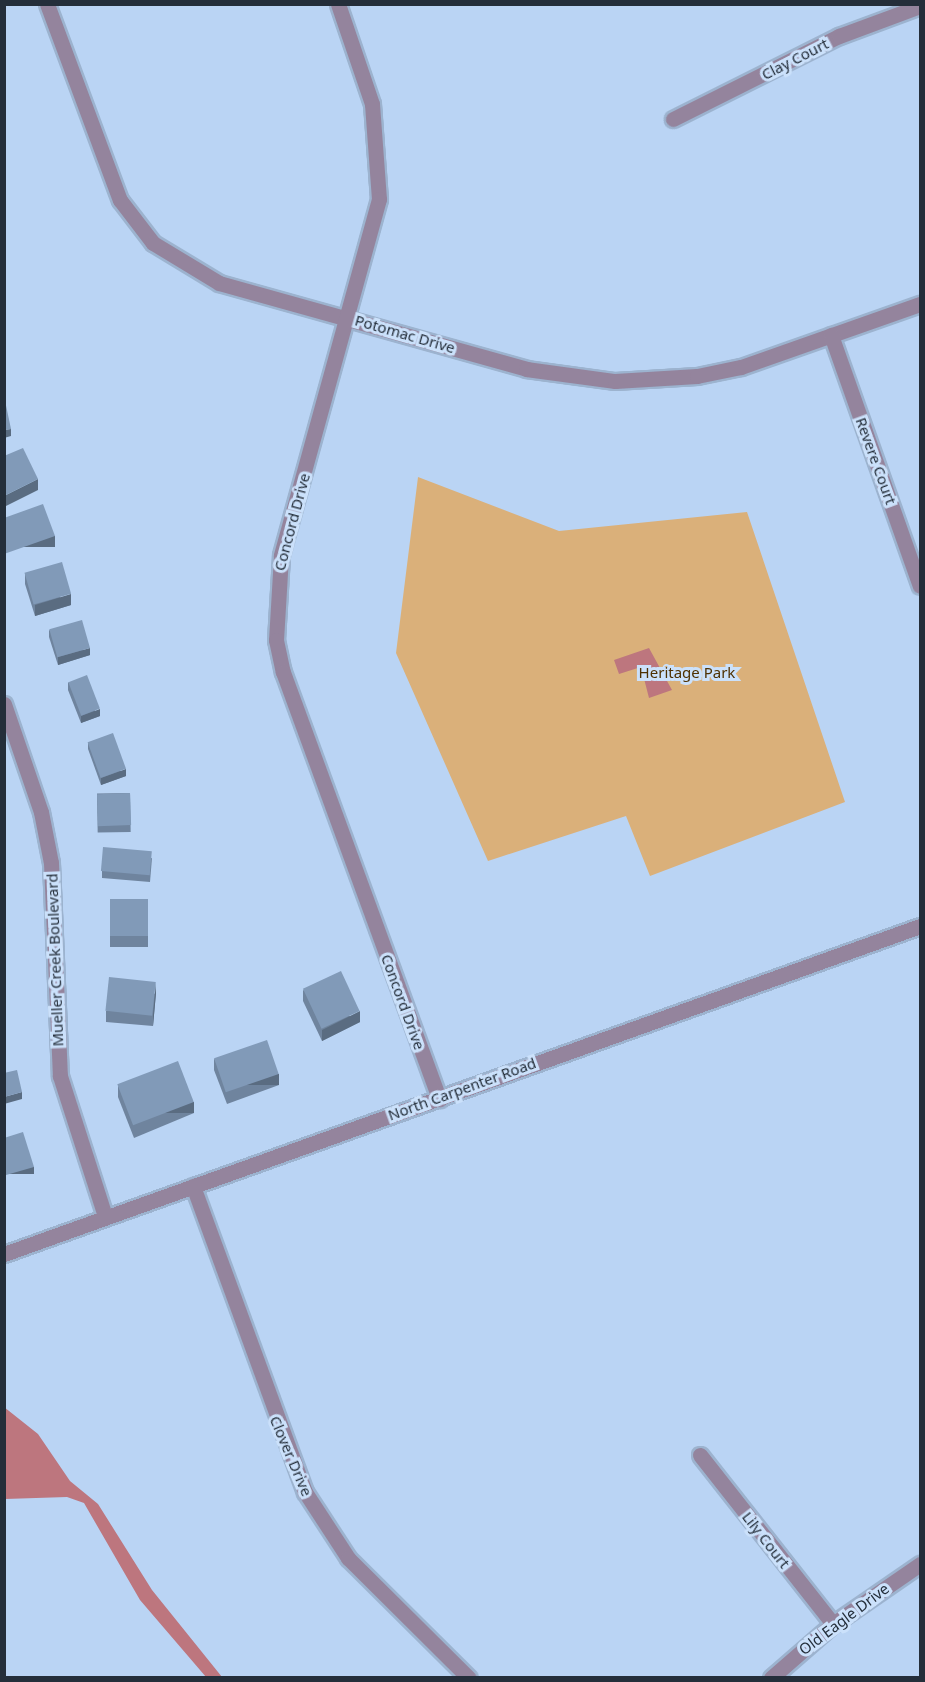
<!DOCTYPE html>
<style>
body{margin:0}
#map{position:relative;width:925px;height:1682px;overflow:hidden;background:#bad4f4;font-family:"Noto Sans",sans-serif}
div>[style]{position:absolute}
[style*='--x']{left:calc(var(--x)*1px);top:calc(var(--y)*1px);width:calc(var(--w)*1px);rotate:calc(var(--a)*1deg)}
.green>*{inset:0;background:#dab07a}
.water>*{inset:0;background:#bd767e}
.roads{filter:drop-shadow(2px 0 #9cb3cf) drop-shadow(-2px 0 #9cb3cf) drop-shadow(0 2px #9cb3cf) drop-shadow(0 -2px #9cb3cf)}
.minor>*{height:15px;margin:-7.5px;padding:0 7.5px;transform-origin:7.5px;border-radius:7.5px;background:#94849d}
.wall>*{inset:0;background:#6f849e;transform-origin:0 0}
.shaded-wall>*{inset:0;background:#5a6c81;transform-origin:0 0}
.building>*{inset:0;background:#819ab8;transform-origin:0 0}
span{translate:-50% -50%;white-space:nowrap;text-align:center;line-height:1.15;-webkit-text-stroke:6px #cbe1fb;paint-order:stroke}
.street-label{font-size:15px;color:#242e3a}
.park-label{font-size:15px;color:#4e3102}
.frame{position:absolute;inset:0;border:6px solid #242e3a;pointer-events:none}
</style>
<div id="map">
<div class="green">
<i style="clip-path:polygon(418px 477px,559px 531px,747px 512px,845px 802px,650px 876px,626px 816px,488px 861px,396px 653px)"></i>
</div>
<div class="water">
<i style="clip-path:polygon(649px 648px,672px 690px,649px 698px,641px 667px,619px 674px,614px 660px)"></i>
<i style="clip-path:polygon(4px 1407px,38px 1434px,70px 1481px,98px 1504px,152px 1590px,222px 1677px,206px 1677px,140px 1600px,84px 1503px,67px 1497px,5px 1499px)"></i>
</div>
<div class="roads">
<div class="minor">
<i style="--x:47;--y:4;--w:209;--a:69.6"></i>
<i style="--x:120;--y:200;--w:54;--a:52.5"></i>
<i style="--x:153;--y:243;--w:77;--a:31.2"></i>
<i style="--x:219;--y:283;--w:319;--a:15.6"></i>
<i style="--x:526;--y:369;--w:90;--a:7.7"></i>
<i style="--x:615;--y:381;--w:82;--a:-3.5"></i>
<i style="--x:697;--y:376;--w:45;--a:-11.6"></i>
<i style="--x:741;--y:367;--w:190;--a:-19.4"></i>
<i style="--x:338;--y:4;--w:106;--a:71.2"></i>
<i style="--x:372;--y:104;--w:95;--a:85.8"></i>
<i style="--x:379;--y:199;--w:370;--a:105.4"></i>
<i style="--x:281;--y:556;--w:84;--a:93.4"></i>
<i style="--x:276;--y:640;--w:33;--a:78"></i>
<i style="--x:283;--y:672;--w:455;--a:69.9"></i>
<i style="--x:673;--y:119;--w:186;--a:-26.6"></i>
<i style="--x:839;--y:36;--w:86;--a:-20.3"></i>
<i style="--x:831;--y:335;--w:266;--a:70.5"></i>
<i style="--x:4;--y:704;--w:114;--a:71.1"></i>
<i style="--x:41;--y:812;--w:52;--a:78.9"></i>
<i style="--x:51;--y:863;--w:213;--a:87.6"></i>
<i style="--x:60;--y:1076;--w:147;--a:72.2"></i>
<i style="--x:193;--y:1186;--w:326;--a:69.9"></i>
<i style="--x:305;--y:1492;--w:79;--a:56.9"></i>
<i style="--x:348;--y:1558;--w:170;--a:44.8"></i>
<i style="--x:4;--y:1254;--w:973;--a:-19.7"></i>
<i style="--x:700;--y:1455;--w:215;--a:51.8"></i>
<i style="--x:771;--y:1678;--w:82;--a:-41.1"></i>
<i style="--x:833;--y:1624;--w:106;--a:-34.6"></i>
</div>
</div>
<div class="wall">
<i style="clip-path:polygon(25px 573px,71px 605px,35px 616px,25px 584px)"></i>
<i style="clip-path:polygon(49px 630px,90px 655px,58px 665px,49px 637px)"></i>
<i style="clip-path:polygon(68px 682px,100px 716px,81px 723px,68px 690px)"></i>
<i style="clip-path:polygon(88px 742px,126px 776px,101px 785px,88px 749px)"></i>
<i style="left:130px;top:793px;width:39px;height:33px;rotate:89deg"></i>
<i style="clip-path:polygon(152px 858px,150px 882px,102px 878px,102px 871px)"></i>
<i style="left:110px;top:899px;width:38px;height:48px"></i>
<i style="clip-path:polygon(303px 990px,360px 1022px,322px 1041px,303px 1001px)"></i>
<i style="clip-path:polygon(156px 993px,153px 1026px,106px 1022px,106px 1011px)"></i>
<i style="clip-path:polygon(214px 1059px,279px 1085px,227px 1104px,214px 1070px)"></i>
<i style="clip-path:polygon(118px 1086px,194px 1113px,134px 1138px,118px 1097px)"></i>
</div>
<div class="shaded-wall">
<i style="clip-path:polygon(11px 429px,11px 436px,4px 438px,4px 430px)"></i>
<i style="clip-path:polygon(38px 479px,38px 490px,4px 507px,4px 496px)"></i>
<i style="left:55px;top:536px;width:11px;height:54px;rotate:90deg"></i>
<i style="clip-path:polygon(71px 594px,71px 605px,35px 616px,35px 605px)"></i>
<i style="clip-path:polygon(90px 648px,90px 655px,58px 665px,58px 657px)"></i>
<i style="clip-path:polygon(100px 709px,100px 716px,81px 723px,81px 716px)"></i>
<i style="clip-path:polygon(126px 769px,126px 776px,101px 785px,101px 778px)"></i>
<i style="clip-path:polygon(156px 982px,156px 993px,153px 1026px,153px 1015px)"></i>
<i style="clip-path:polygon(360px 1011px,360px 1022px,322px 1041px,322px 1030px)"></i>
<i style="left:279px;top:1074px;width:11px;height:55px;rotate:90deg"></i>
<i style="clip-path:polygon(22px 1092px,22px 1099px,4px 1104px,4px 1097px)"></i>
<i style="left:194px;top:1102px;width:11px;height:65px;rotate:90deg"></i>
<i style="left:34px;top:1167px;width:7px;height:29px;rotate:90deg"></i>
</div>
<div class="building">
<i style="clip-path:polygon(4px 396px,11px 429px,4px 430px)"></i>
<i style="clip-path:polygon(23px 448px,38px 479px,4px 496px,4px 456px)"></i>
<i style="clip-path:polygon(43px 504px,55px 536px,4px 554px,4px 518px)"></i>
<i style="left:62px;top:562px;width:33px;height:39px;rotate:74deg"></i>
<i style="left:82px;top:620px;width:29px;height:34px;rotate:74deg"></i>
<i style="left:87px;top:675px;width:36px;height:20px;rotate:69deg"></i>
<i style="left:113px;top:733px;width:38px;height:27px;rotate:70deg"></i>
<i style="left:130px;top:793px;width:32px;height:33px;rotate:88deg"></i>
<i style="left:103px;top:847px;width:49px;height:24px;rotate:5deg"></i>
<i style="left:110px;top:899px;width:38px;height:37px"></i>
<i style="left:341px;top:971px;width:44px;height:42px;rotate:65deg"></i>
<i style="left:109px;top:977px;width:47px;height:34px;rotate:6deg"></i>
<i style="left:267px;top:1040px;width:36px;height:56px;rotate:71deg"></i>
<i style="left:178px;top:1061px;width:44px;height:65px;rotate:69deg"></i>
<i style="clip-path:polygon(17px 1070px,22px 1092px,4px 1097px,4px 1073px)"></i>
<i style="clip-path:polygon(23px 1132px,34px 1167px,6px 1175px,4px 1171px,4px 1138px)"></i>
</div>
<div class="street-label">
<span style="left:795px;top:59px;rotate:-27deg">Clay Court</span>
<span style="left:405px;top:334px;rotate:16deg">Potomac Drive</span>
<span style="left:876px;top:461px;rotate:70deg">Revere Court</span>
<span style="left:292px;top:522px;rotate:-75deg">Concord Drive</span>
<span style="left:55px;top:960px;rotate:-92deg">Mueller Creek Boulevard</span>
<span style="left:403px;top:1002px;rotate:70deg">Concord Drive</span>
<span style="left:462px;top:1089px;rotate:-20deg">North Carpenter Road</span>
<span style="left:291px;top:1456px;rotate:67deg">Clover Drive</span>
<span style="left:766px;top:1540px;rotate:52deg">Lily Court</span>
<span style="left:844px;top:1619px;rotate:-37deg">Old Eagle Drive</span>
</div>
<div class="park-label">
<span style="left:687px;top:673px">Heritage Park</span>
</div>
<div class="frame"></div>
</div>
